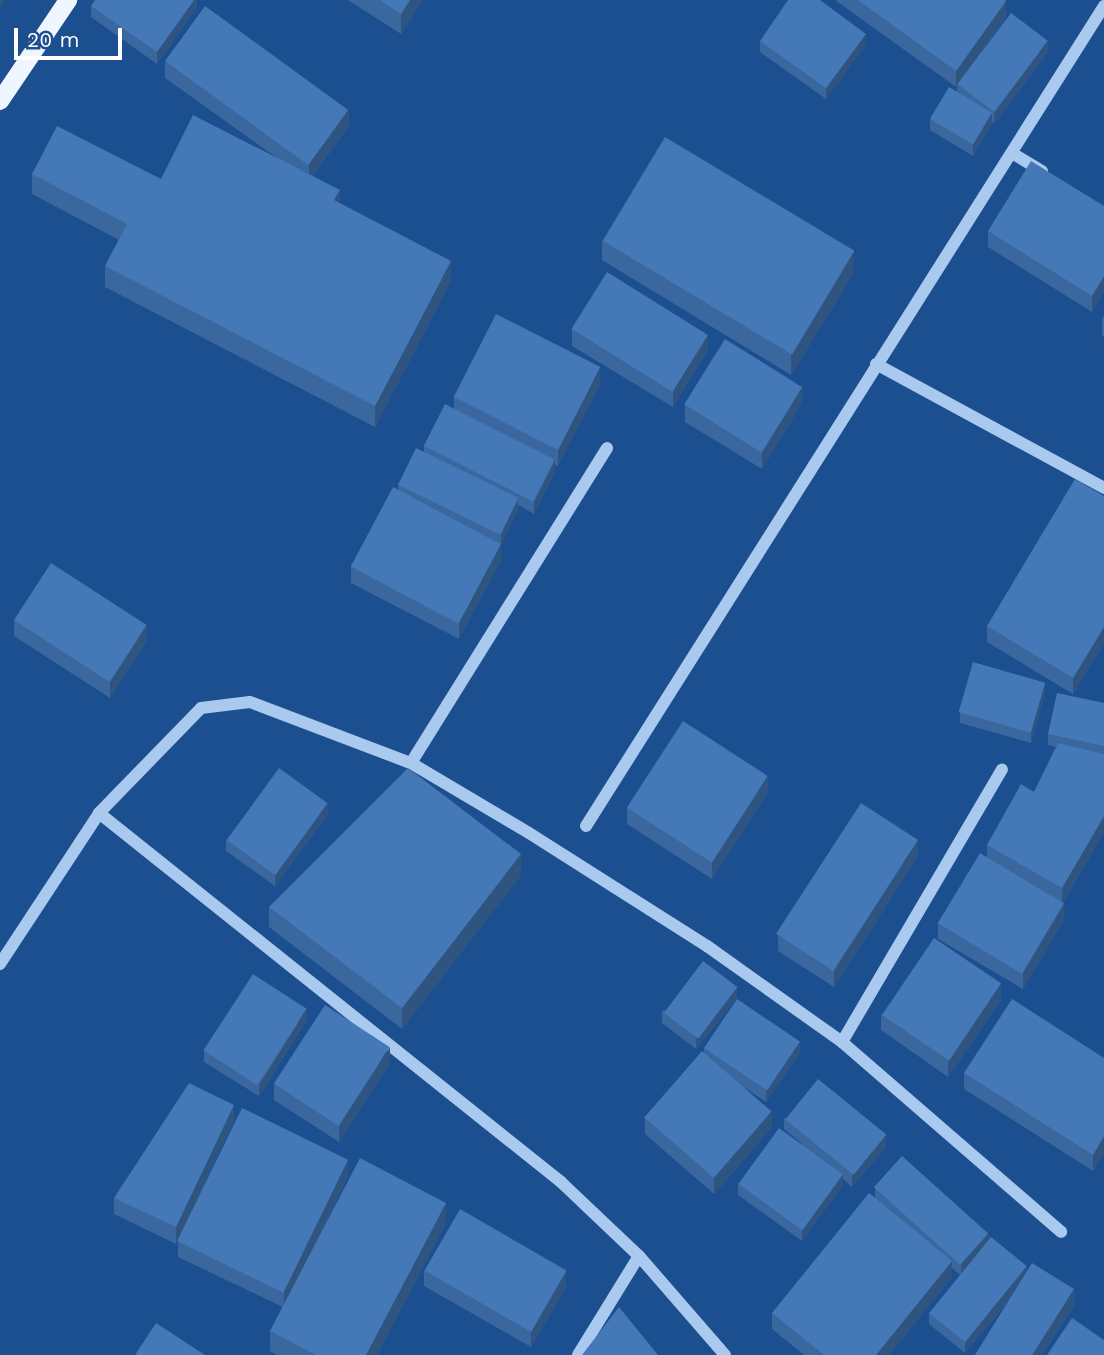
<!DOCTYPE html>
<style>
body{margin:0}
#map{position:relative;width:1104px;height:1355px;overflow:hidden;background:#1b4f8f;font-family:"Work Sans",sans-serif}
div>[style]{position:absolute}
[style*='--x']{left:calc(var(--x)*1px);top:calc(var(--y)*1px);width:calc(var(--w)*1px);rotate:calc(var(--a)*1deg)}
.minor>*{height:12px;margin:-6px;padding:0 6px;transform-origin:6px;border-radius:6px;background:#a9c9ee}
.major>*{height:18px;margin:-9px;padding:0 9px;transform-origin:9px;border-radius:9px;background:#f0f6ff}
.wall>*{inset:0;background:#3a679d}
.shaded-wall>*{inset:0;background:#305480}
.building>*{inset:0;background:#4478b7;transform-origin:0 0}
span{translate:-50% -50%;white-space:nowrap;text-align:center;line-height:1.15;-webkit-text-stroke:5px #1b4f8f;paint-order:stroke}
.scale{position:absolute;left:14px;top:28px;width:108px;height:32px;box-sizing:border-box;border:4px solid #fff;border-top:0;padding-left:9px;font-size:21px;line-height:24px;white-space:nowrap;color:#fff;-webkit-text-stroke:5px #1b4f8f;paint-order:stroke}
</style>
<div id="map">
<div class="minor">
<i style="--x:1012;--y:153;--w:35;--a:31"></i>
<i style="--x:876;--y:364;--w:260;--a:28.5"></i>
<i style="--x:411;--y:763;--w:371;--a:-58.1"></i>
<i style="--x:99;--y:813;--w:591;--a:38.61"></i>
<i style="--x:561;--y:1182;--w:108;--a:43.5"></i>
<i style="--x:639;--y:1256;--w:131;--a:49"></i>
<i style="--x:586;--y:826;--w:970;--a:-57.72"></i>
<i style="--x:0;--y:964;--w:181;--a:-56.7"></i>
<i style="--x:99;--y:813;--w:146;--a:-45.8"></i>
<i style="--x:201;--y:708;--w:49;--a:-7"></i>
<i style="--x:250;--y:702;--w:172;--a:20.8"></i>
<i style="--x:411;--y:763;--w:137;--a:30.7"></i>
<i style="--x:529;--y:833;--w:211;--a:32.4"></i>
<i style="--x:707;--y:946;--w:166;--a:35.4"></i>
<i style="--x:842;--y:1042;--w:290;--a:40.9"></i>
<i style="--x:842;--y:1042;--w:316;--a:-59.6"></i>
<i style="--x:578;--y:1355;--w:116;--a:-58.4"></i>
</div>
<div class="major">
<i style="--x:0;--y:101;--w:122;--a:-56"></i>
</div>
<div class="wall">
<i style="clip-path:polygon(197px 0,197px 7px,157px 64px,91px 17px,91px 6px)"></i>
<i style="clip-path:polygon(348px 0,423px 0,401px 34px)"></i>
<i style="clip-path:polygon(835px 0,1005px 0,1006px 17px,982px 51px,1048px 52px,994px 124px,992px 122px,992px 124px,973px 156px,930px 130px,930px 119px,957px 92px,957px 86px,956px 87px)"></i>
<i style="clip-path:polygon(760px 41px,866px 45px,826px 99px,760px 52px)"></i>
<i style="clip-path:polygon(165px 61px,349px 125px,313px 176px,340px 203px,451px 281px,375px 427px,105px 287px,105px 266px,119px 240px,32px 194px,32px 174px,161px 179px,277px 158px,165px 78px)"></i>
<i style="clip-path:polygon(1104px 206px,1104px 292px,1092px 312px,988px 247px,988px 231px)"></i>
<i style="clip-path:polygon(602px 240px,854px 272px,791px 375px,602px 260px)"></i>
<i style="clip-path:polygon(1104px 315px,1104px 337px,1102px 335px,1102px 319px)"></i>
<i style="clip-path:polygon(572px 329px,708px 350px,673px 407px,572px 346px)"></i>
<i style="clip-path:polygon(600px 384px,558px 466px,555px 465px,555px 472px,534px 514px,518px 505px,518px 509px,501px 545px,501px 560px,459px 639px,351px 583px,351px 567px,398px 489px,398px 485px,424px 452px,424px 446px,454px 409px,454px 397px)"></i>
<i style="clip-path:polygon(802px 403px,762px 469px,685px 422px,685px 405px)"></i>
<i style="clip-path:polygon(1104px 496px,1104px 643px,1073px 694px,987px 642px,987px 626px)"></i>
<i style="clip-path:polygon(14px 620px,147px 641px,110px 698px,14px 636px)"></i>
<i style="clip-path:polygon(1045px 693px,1031px 743px,960px 723px,960px 712px)"></i>
<i style="clip-path:polygon(1104px 703px,1104px 832px,1063px 903px,1064px 920px,1023px 989px,938px 939px,938px 923px,987px 858px,987px 845px,1034px 792px,1056px 747px,1048px 745px,1048px 734px)"></i>
<i style="clip-path:polygon(768px 792px,712px 879px,627px 824px,627px 808px)"></i>
<i style="clip-path:polygon(328px 814px,275px 886px,226px 851px,226px 840px)"></i>
<i style="clip-path:polygon(918px 856px,834px 987px,778px 951px,778px 935px)"></i>
<i style="clip-path:polygon(521px 875px,402px 1029px,269px 927px,269px 907px)"></i>
<i style="clip-path:polygon(737px 998px,696px 1049px,662px 1023px,662px 1011px)"></i>
<i style="clip-path:polygon(1001px 1000px,948px 1077px,881px 1030px,881px 1014px)"></i>
<i style="clip-path:polygon(307px 1020px,259px 1096px,204px 1062px,204px 1051px)"></i>
<i style="clip-path:polygon(704px 1048px,800px 1053px,766px 1102px,745px 1088px,772px 1127px,714px 1194px,645px 1134px,645px 1118px,704px 1052px)"></i>
<i style="clip-path:polygon(1104px 1058px,1104px 1153px,1093px 1171px,964px 1089px,964px 1073px)"></i>
<i style="clip-path:polygon(390px 1063px,339px 1142px,274px 1100px,274px 1084px)"></i>
<i style="clip-path:polygon(784px 1118px,886px 1147px,852px 1187px,843px 1179px,843px 1185px,802px 1241px,738px 1195px,738px 1184px,802px 1144px,784px 1129px)"></i>
<i style="clip-path:polygon(234px 1121px,176px 1244px,114px 1214px,114px 1198px)"></i>
<i style="clip-path:polygon(348px 1176px,312px 1252px,446px 1223px,377px 1355px,277px 1355px,270px 1351px,270px 1331px,283px 1307px,178px 1257px,178px 1241px)"></i>
<i style="clip-path:polygon(875px 1188px,989px 1239px,1027px 1271px,1074px 1305px,1042px 1355px,975px 1355px,1011px 1298px,965px 1353px,929px 1324px,929px 1313px,960px 1275px,952px 1268px,952px 1277px,889px 1355px,804px 1355px,772px 1329px,772px 1313px,875px 1198px)"></i>
<i style="clip-path:polygon(424px 1270px,566px 1287px,531px 1347px,424px 1286px)"></i>
</div>
<div class="shaded-wall">
<i style="clip-path:polygon(0 0,5px 0,0 9px)"></i>
<i style="clip-path:polygon(194px 0,197px 0,197px 7px,157px 64px,157px 52px)"></i>
<i style="clip-path:polygon(410px 0,423px 0,401px 34px,401px 14px)"></i>
<i style="clip-path:polygon(1006px 1px,1006px 17px,956px 87px,956px 71px)"></i>
<i style="clip-path:polygon(866px 34px,866px 45px,826px 99px,826px 88px)"></i>
<i style="clip-path:polygon(1048px 41px,1048px 52px,994px 124px,994px 113px)"></i>
<i style="clip-path:polygon(349px 109px,349px 125px,309px 181px,309px 164px)"></i>
<i style="clip-path:polygon(992px 113px,992px 124px,973px 156px,973px 145px)"></i>
<i style="clip-path:polygon(340px 190px,340px 210px,334px 200px)"></i>
<i style="clip-path:polygon(854px 252px,854px 272px,791px 375px,791px 355px)"></i>
<i style="clip-path:polygon(451px 261px,451px 281px,375px 427px,375px 406px)"></i>
<i style="clip-path:polygon(1104px 276px,1104px 292px,1092px 312px,1092px 296px)"></i>
<i style="clip-path:polygon(708px 334px,708px 350px,673px 407px,673px 391px)"></i>
<i style="clip-path:polygon(600px 368px,600px 384px,558px 466px,558px 450px)"></i>
<i style="clip-path:polygon(802px 387px,802px 403px,762px 469px,762px 453px)"></i>
<i style="clip-path:polygon(555px 460px,555px 472px,534px 514px,534px 502px)"></i>
<i style="clip-path:polygon(518px 498px,518px 509px,501px 545px,501px 534px)"></i>
<i style="clip-path:polygon(501px 544px,501px 560px,459px 639px,459px 623px)"></i>
<i style="clip-path:polygon(147px 625px,147px 641px,110px 698px,110px 682px)"></i>
<i style="clip-path:polygon(1104px 627px,1104px 643px,1073px 694px,1073px 678px)"></i>
<i style="clip-path:polygon(1045px 682px,1045px 693px,1031px 743px,1031px 732px)"></i>
<i style="clip-path:polygon(768px 776px,768px 792px,712px 879px,712px 863px)"></i>
<i style="clip-path:polygon(328px 803px,328px 814px,275px 886px,275px 875px)"></i>
<i style="clip-path:polygon(1104px 816px,1104px 832px,1062px 904px,1062px 888px)"></i>
<i style="clip-path:polygon(918px 840px,918px 856px,834px 987px,834px 971px)"></i>
<i style="clip-path:polygon(521px 854px,521px 875px,402px 1029px,402px 1008px)"></i>
<i style="clip-path:polygon(1064px 903px,1064px 920px,1023px 989px,1023px 973px)"></i>
<i style="clip-path:polygon(1001px 984px,1001px 1000px,948px 1077px,948px 1061px)"></i>
<i style="clip-path:polygon(737px 987px,737px 998px,696px 1049px,696px 1038px)"></i>
<i style="clip-path:polygon(307px 1009px,307px 1020px,259px 1096px,259px 1085px)"></i>
<i style="clip-path:polygon(800px 1041px,800px 1053px,766px 1102px,766px 1091px)"></i>
<i style="clip-path:polygon(390px 1047px,390px 1063px,339px 1142px,339px 1126px)"></i>
<i style="clip-path:polygon(234px 1105px,234px 1121px,176px 1244px,176px 1227px)"></i>
<i style="clip-path:polygon(772px 1111px,772px 1127px,714px 1194px,714px 1178px)"></i>
<i style="clip-path:polygon(886px 1135px,886px 1147px,852px 1187px,852px 1175px)"></i>
<i style="clip-path:polygon(1104px 1136px,1104px 1153px,1093px 1171px,1093px 1155px)"></i>
<i style="clip-path:polygon(348px 1160px,348px 1176px,284px 1308px,284px 1292px)"></i>
<i style="clip-path:polygon(843px 1174px,843px 1185px,802px 1241px,802px 1230px)"></i>
<i style="clip-path:polygon(446px 1203px,446px 1223px,377px 1355px,366px 1355px)"></i>
<i style="clip-path:polygon(989px 1233px,989px 1244px,961px 1275px,961px 1264px)"></i>
<i style="clip-path:polygon(952px 1261px,952px 1277px,889px 1355px,876px 1355px)"></i>
<i style="clip-path:polygon(1027px 1266px,1027px 1278px,965px 1353px,965px 1342px)"></i>
<i style="clip-path:polygon(566px 1271px,566px 1287px,531px 1347px,531px 1331px)"></i>
<i style="clip-path:polygon(1074px 1289px,1074px 1305px,1042px 1355px,1032px 1355px)"></i>
</div>
<div class="building">
<i style="clip-path:polygon(95px 0,194px 0,157px 52px,91px 6px)"></i>
<i style="clip-path:polygon(380px 0,410px 0,401px 14px)"></i>
<i style="clip-path:polygon(788px 0,820px 0,866px 34px,826px 88px,760px 41px)"></i>
<i style="clip-path:polygon(858px 0,1005px 0,1006px 1px,956px 71px)"></i>
<i style="left:205px;top:6px;width:177px;height:68px;rotate:36deg"></i>
<i style="left:1011px;top:13px;width:46px;height:89px;rotate:37deg"></i>
<i style="left:949px;top:87px;width:50px;height:37px;rotate:31deg"></i>
<i style="clip-path:polygon(193px 115px,340px 190px,334px 200px,451px 261px,375px 406px,105px 266px,127px 224px,32px 174px,57px 126px,161px 179px)"></i>
<i style="left:665px;top:137px;width:221px;height:121px;rotate:31deg"></i>
<i style="clip-path:polygon(1031px 161px,1104px 206px,1104px 276px,1092px 296px,988px 231px)"></i>
<i style="left:607px;top:272px;width:119px;height:67px;rotate:32deg"></i>
<i style="left:496px;top:314px;width:117px;height:93px;rotate:27deg"></i>
<i style="left:725px;top:339px;width:91px;height:77px;rotate:32deg"></i>
<i style="left:445px;top:404px;width:123px;height:47px;rotate:27deg"></i>
<i style="left:416px;top:448px;width:114px;height:41px;rotate:26deg"></i>
<i style="clip-path:polygon(1075px 479px,1104px 496px,1104px 627px,1073px 678px,987px 626px)"></i>
<i style="left:393px;top:487px;width:122px;height:90px;rotate:28deg"></i>
<i style="left:51px;top:563px;width:114px;height:68px;rotate:33deg"></i>
<i style="left:973px;top:662px;width:75px;height:52px;rotate:16deg"></i>
<i style="clip-path:polygon(1057px 693px,1104px 703px,1104px 746px,1048px 734px)"></i>
<i style="left:683px;top:721px;width:101px;height:103px;rotate:33deg"></i>
<i style="clip-path:polygon(1058px 743px,1104px 754px,1104px 816px,1062px 888px,987px 845px,1021px 784px,1034px 792px)"></i>
<i style="left:279px;top:768px;width:60px;height:89px;rotate:36deg"></i>
<i style="clip-path:polygon(408px 768px,521px 854px,402px 1008px,269px 907px)"></i>
<i style="left:861px;top:803px;width:68px;height:156px;rotate:33deg"></i>
<i style="left:980px;top:853px;width:98px;height:82px;rotate:31deg"></i>
<i style="left:934px;top:938px;width:81px;height:93px;rotate:34deg"></i>
<i style="left:703px;top:961px;width:43px;height:65px;rotate:37deg"></i>
<i style="left:253px;top:974px;width:64px;height:91px;rotate:33deg"></i>
<i style="left:737px;top:999px;width:76px;height:59px;rotate:34deg"></i>
<i style="clip-path:polygon(1012px 999px,1104px 1058px,1104px 1136px,1093px 1155px,964px 1073px)"></i>
<i style="left:325px;top:1005px;width:77px;height:94px;rotate:33deg"></i>
<i style="left:702px;top:1051px;width:92px;height:88px;rotate:41deg"></i>
<i style="left:818px;top:1079px;width:88px;height:52px;rotate:39deg"></i>
<i style="clip-path:polygon(189px 1083px,234px 1105px,176px 1227px,114px 1198px)"></i>
<i style="left:242px;top:1108px;width:118px;height:148px;rotate:26deg"></i>
<i style="left:779px;top:1128px;width:79px;height:69px;rotate:36deg"></i>
<i style="left:902px;top:1156px;width:116px;height:42px;rotate:42deg"></i>
<i style="clip-path:polygon(360px 1158px,446px 1203px,366px 1355px,316px 1355px,270px 1331px)"></i>
<i style="clip-path:polygon(869px 1193px,952px 1261px,876px 1355px,824px 1355px,772px 1313px)"></i>
<i style="left:460px;top:1209px;width:123px;height:71px;rotate:30deg"></i>
<i style="left:991px;top:1237px;width:46px;height:98px;rotate:39deg"></i>
<i style="clip-path:polygon(1032px 1263px,1074px 1289px,1032px 1355px,975px 1355px)"></i>
<i style="clip-path:polygon(619px 1307px,658px 1355px,582px 1355px)"></i>
<i style="clip-path:polygon(1072px 1318px,1104px 1340px,1104px 1355px,1047px 1355px)"></i>
<i style="clip-path:polygon(156px 1323px,205px 1355px,135px 1355px)"></i>
</div>
<div class="scale">20 m</div>
</div>
